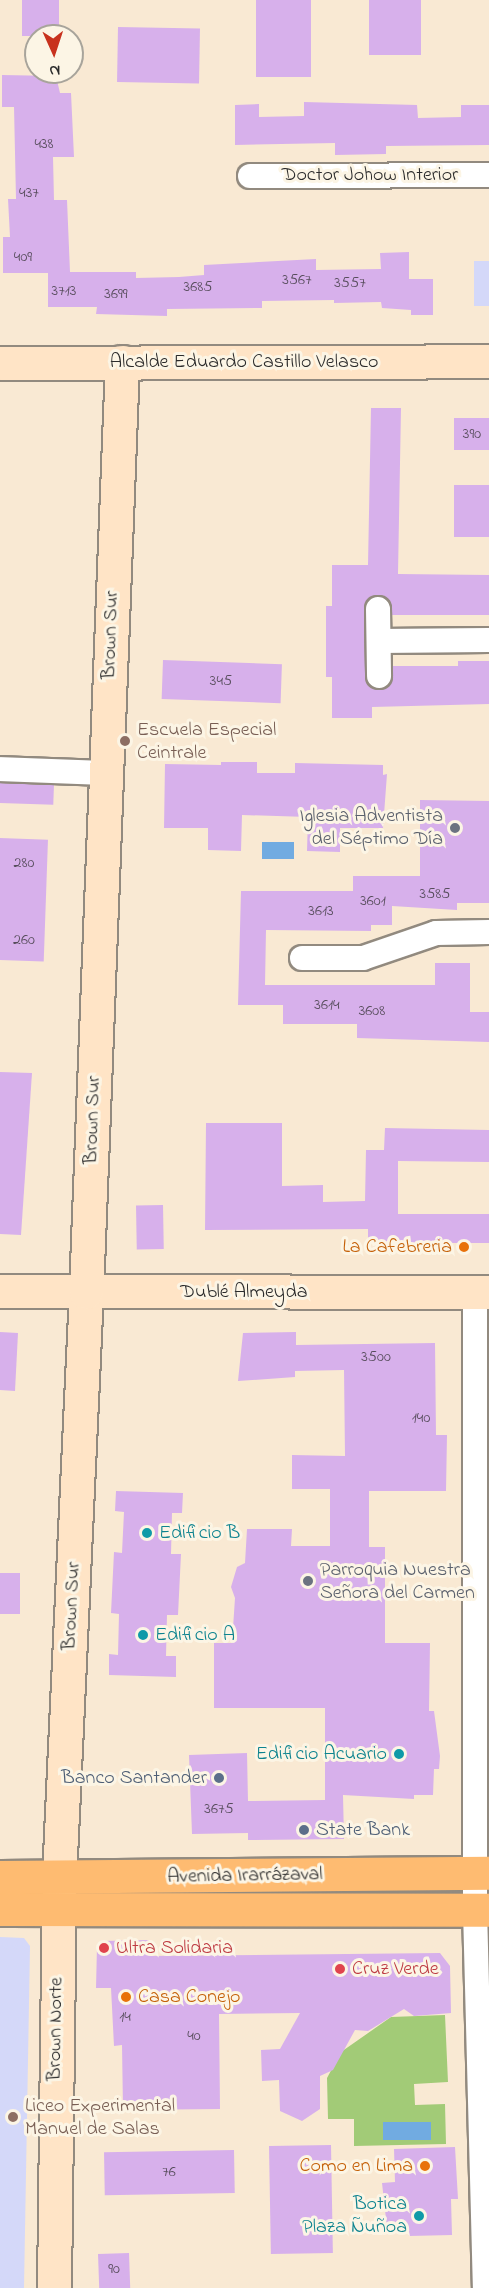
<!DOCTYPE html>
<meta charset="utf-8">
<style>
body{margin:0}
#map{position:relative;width:489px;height:2288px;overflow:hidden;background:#f9e9d3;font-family:"Indie Flower",sans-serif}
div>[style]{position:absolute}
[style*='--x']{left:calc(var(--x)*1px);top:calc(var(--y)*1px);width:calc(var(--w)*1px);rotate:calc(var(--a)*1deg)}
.built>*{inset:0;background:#d4d8f9;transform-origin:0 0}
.green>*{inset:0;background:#a2cb77}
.water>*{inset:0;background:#71abe1;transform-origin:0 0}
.building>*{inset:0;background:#d7b0eb;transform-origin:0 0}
.roads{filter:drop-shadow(2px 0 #928a7f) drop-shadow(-2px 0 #928a7f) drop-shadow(0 2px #928a7f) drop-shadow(0 -2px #928a7f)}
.street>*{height:24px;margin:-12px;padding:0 12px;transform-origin:12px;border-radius:12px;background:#fff}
.secondary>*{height:33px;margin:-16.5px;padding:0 16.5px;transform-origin:16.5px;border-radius:16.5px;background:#ffe4c6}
.primary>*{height:33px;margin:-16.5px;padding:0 16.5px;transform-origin:16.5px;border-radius:16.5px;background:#febb71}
.dots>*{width:16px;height:16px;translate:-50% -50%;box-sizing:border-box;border:3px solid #fcf5e5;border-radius:50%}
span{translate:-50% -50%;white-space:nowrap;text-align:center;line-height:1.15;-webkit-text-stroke:6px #fcf5e5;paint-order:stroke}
.number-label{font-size:16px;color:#564c5b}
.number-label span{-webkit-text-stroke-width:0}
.street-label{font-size:20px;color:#2b2b2b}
.education-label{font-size:20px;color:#785e54}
.left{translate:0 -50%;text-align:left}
.worship-label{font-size:20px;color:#5b616d}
.right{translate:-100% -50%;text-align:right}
.food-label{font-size:20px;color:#c56008}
.culture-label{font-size:20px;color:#0d838f}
.service-label{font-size:20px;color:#4e5e75}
.health-label{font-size:20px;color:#be3a42}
.north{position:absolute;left:24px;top:24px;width:60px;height:60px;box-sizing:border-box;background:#fcf5e5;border:2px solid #a8a49b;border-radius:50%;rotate:177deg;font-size:16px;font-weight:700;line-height:24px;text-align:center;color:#2b2b2b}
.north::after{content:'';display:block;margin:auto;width:21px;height:27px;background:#c8321e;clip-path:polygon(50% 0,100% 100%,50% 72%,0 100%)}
</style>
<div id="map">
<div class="built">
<i style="left:474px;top:261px;width:15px;height:45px"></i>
<i style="clip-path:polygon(0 1937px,24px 1938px,30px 1946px,24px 2288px,0 2288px)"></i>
</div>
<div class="green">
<i style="clip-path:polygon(489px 1314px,489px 1841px,485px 1338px)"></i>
<i style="clip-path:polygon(445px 2015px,448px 2082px,414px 2084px,415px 2105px,445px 2104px,446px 2144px,354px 2146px,354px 2119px,328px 2119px,327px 2078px,341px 2052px,391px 2017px)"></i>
</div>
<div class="water">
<i style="left:262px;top:842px;width:32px;height:17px"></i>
<i style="left:431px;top:2122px;width:18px;height:48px;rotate:90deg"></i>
</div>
<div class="building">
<i style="left:22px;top:0;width:37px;height:36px"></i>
<i style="left:256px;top:0;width:55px;height:77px"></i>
<i style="left:369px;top:0;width:52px;height:55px"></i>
<i style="left:118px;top:27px;width:82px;height:55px;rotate:1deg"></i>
<i style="clip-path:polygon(2px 75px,56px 76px,60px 93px,71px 93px,74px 157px,53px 157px,54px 200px,67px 200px,70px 272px,136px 272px,136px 278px,179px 277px,204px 275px,204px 265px,316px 259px,316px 270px,381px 269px,380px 253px,409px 252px,409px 279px,433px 279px,433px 315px,411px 315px,411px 310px,382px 308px,381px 302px,334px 303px,334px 300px,262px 301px,262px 308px,167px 309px,167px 316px,96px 314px,97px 307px,48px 307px,48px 273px,3px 273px,3px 237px,10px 237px,8px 199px,16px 199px,14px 107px,2px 107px)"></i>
<i style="clip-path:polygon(304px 102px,417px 105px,418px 118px,461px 117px,461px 105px,489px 105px,489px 145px,386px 146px,386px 154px,335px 155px,335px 143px,235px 145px,235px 105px,259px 104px,259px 117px,304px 116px)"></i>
<i style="clip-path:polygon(371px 408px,401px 408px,398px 574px,489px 575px,489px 615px,392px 615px,385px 597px,371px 597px,364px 609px,367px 683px,373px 689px,387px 688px,392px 682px,393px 666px,458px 666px,458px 661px,489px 661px,489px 704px,372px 707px,372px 718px,332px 718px,332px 677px,326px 677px,326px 606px,332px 606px,332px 565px,368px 565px)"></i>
<i style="left:489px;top:418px;width:32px;height:35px;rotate:90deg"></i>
<i style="left:489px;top:485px;width:52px;height:35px;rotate:90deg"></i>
<i style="left:163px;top:660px;width:119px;height:39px;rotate:2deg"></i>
<i style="clip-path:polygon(221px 762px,257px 762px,257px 773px,295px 773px,295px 763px,383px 765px,383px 775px,387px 774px,383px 828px,340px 828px,340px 852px,307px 851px,308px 817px,242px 815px,241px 851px,208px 850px,208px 828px,164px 828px,165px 764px,221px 765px)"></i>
<i style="left:0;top:783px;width:54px;height:20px;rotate:2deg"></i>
<i style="clip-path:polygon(420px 800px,489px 801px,489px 903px,457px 903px,457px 910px,392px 906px,392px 925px,371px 925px,371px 931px,266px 930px,265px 985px,435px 985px,435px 963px,470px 963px,470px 1012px,489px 1012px,489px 1042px,357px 1038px,357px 1024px,283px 1024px,283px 1005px,238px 1005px,241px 891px,353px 891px,353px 876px,420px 876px)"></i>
<i style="left:0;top:838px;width:48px;height:122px;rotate:2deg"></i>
<i style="clip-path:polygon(0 1072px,32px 1073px,21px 1235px,0 1234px)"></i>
<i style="clip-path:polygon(206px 1123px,282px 1123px,282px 1186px,323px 1185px,323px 1202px,365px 1201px,366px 1150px,384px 1150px,385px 1128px,489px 1130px,489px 1162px,398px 1161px,398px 1214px,489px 1214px,489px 1243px,368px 1243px,368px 1229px,205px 1230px)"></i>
<i style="left:163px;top:1205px;width:44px;height:27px;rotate:89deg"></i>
<i style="clip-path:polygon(0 1332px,18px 1333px,15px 1391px,0 1390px)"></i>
<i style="clip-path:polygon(296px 1332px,296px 1345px,435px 1343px,436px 1435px,447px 1435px,446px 1491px,369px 1491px,369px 1547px,385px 1547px,385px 1643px,430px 1643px,429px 1711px,434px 1711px,440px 1756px,439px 1769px,434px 1769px,433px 1795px,414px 1795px,414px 1799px,343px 1795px,344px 1839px,248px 1840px,248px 1833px,192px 1834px,189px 1755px,247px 1753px,248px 1801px,325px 1800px,325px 1708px,214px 1708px,214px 1643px,232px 1643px,235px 1598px,231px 1587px,237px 1567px,245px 1563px,247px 1529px,292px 1529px,291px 1546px,330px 1546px,330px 1489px,292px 1489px,292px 1455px,345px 1456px,344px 1370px,295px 1371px,295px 1377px,238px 1381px,243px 1333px)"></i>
<i style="clip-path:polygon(116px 1491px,183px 1493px,182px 1513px,172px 1513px,171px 1554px,181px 1554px,178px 1615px,167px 1615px,166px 1656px,176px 1656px,176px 1677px,109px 1675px,109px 1654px,118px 1655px,119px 1614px,111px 1613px,114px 1552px,122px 1553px,124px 1512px,115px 1511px)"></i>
<i style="left:0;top:1573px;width:20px;height:41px"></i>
<i style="clip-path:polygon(149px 1940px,150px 1956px,440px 1953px,450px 1966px,451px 2013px,414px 2016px,404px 2009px,368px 2031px,355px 2030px,333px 2070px,320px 2076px,320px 2109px,302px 2121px,280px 2111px,279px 2080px,262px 2081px,261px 2050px,280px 2049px,300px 2013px,219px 2014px,220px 2109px,123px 2110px,122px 2045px,114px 2046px,111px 1988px,96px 1988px,97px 1946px,104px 1941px)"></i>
<i style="left:331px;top:2145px;width:108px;height:62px;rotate:89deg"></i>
<i style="clip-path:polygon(455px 2147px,458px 2199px,451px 2199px,452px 2235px,409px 2236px,408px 2227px,387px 2228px,382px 2183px,395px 2182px,394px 2149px)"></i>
<i style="left:234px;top:2150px;width:43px;height:130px;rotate:89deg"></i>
<i style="left:129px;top:2253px;width:35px;height:31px;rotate:88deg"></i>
</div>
<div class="roads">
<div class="street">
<i style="--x:250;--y:176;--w:239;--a:-0.2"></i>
<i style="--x:378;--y:609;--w:67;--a:89.1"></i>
<i style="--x:379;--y:641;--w:110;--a:-0.5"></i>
<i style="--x:0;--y:769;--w:106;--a:2.2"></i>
<i style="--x:302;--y:958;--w:61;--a:0"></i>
<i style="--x:363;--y:958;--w:77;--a:-18.9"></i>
<i style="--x:436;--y:933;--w:53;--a:-1.1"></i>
<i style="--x:475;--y:1292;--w:618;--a:90"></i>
<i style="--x:475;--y:1910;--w:378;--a:88.5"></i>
</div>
<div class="secondary">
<i style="--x:0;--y:363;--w:489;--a:-0.2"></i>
<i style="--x:0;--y:1291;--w:489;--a:0.1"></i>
<i style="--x:54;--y:2288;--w:410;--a:-89.3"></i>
<i style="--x:59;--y:1878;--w:587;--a:-87.36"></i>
<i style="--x:86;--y:1292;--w:931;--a:-87.78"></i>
</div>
<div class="primary">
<i style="--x:0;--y:1877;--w:489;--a:-0.5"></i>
<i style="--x:0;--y:1909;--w:489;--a:0.1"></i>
</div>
</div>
<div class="dots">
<i style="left:125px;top:741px;background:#8d6e63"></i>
<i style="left:455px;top:828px;background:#6b7280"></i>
<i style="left:464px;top:1247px;background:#e8710a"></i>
<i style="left:147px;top:1533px;background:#0f9aa8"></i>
<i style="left:308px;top:1581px;background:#6b7280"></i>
<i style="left:143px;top:1635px;background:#0f9aa8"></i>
<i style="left:399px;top:1754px;background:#0f9aa8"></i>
<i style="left:219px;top:1778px;background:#5c6f8a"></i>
<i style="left:304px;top:1830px;background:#5c6f8a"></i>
<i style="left:104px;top:1948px;background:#e0444e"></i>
<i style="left:340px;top:1969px;background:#e0444e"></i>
<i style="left:126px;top:1997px;background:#e8710a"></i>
<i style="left:13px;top:2117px;background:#8d6e63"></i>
<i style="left:425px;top:2166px;background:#e8710a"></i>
<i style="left:419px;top:2216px;background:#0f9aa8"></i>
</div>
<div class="number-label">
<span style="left:44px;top:144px">438</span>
<span style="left:29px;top:193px">437</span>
<span style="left:23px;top:257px">409</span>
<span style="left:297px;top:280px">3567</span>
<span style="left:350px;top:283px">3557</span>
<span style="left:198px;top:287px">3685</span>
<span style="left:64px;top:291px">3713</span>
<span style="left:116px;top:294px">3699</span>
<span style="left:472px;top:434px">390</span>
<span style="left:221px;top:681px">345</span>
<span style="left:24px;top:863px">280</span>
<span style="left:435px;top:894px">3585</span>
<span style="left:373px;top:901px">3601</span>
<span style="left:321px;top:911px">3613</span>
<span style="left:24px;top:940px">260</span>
<span style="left:327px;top:1005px">3614</span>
<span style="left:372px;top:1011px">3608</span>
<span style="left:376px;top:1357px">3500</span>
<span style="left:421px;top:1418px">140</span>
<span style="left:219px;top:1809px">3675</span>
<span style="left:125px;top:2017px">14</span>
<span style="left:194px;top:2036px">40</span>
<span style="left:169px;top:2172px">76</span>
<span style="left:114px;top:2269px">90</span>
</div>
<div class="street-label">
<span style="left:370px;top:175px">Doctor Johow Interior</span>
<span style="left:244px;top:362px">Alcalde Eduardo Castillo Velasco</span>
<span style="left:111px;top:635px;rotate:-88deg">Brown Sur</span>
<span style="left:93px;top:1120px;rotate:-88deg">Brown Sur</span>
<span style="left:244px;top:1292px">Dublé Almeyda</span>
<span style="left:72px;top:1606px;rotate:-87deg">Brown Sur</span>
<span style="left:245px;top:1876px;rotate:-1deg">Avenida Irarrázaval</span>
<span style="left:56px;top:2029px;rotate:-89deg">Brown Norte</span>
</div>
<div class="education-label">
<span class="left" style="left:137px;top:742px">Escuela Especial<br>Ceintrale</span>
<span class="left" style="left:25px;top:2118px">Liceo Experimental<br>Manuel de Salas</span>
</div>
<div class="worship-label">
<span class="right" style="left:443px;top:828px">Iglesia Adventista<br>del Séptimo Día</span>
<span class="left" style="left:320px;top:1582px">Parroquia Nuestra<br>Señora del Carmen</span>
</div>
<div class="food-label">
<span class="right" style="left:452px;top:1247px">La Cafebreria</span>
<span class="left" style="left:138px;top:1997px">Casa Conejo</span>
<span class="right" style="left:413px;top:2166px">Como en Lima</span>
</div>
<div class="culture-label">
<span class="left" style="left:159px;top:1533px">Edificio B</span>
<span class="left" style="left:155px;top:1635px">Edificio A</span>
<span class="right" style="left:387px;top:1754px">Edificio Acuario</span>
<span class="right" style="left:407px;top:2216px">Botica<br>Plaza Ñuñoa</span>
</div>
<div class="service-label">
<span class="right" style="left:207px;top:1778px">Banco Santander</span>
<span class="left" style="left:316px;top:1830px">State Bank</span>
</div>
<div class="health-label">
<span class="left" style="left:116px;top:1948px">Ultra Solidaria</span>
<span class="left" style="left:352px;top:1969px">Cruz Verde</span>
</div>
<div class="north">N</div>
</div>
